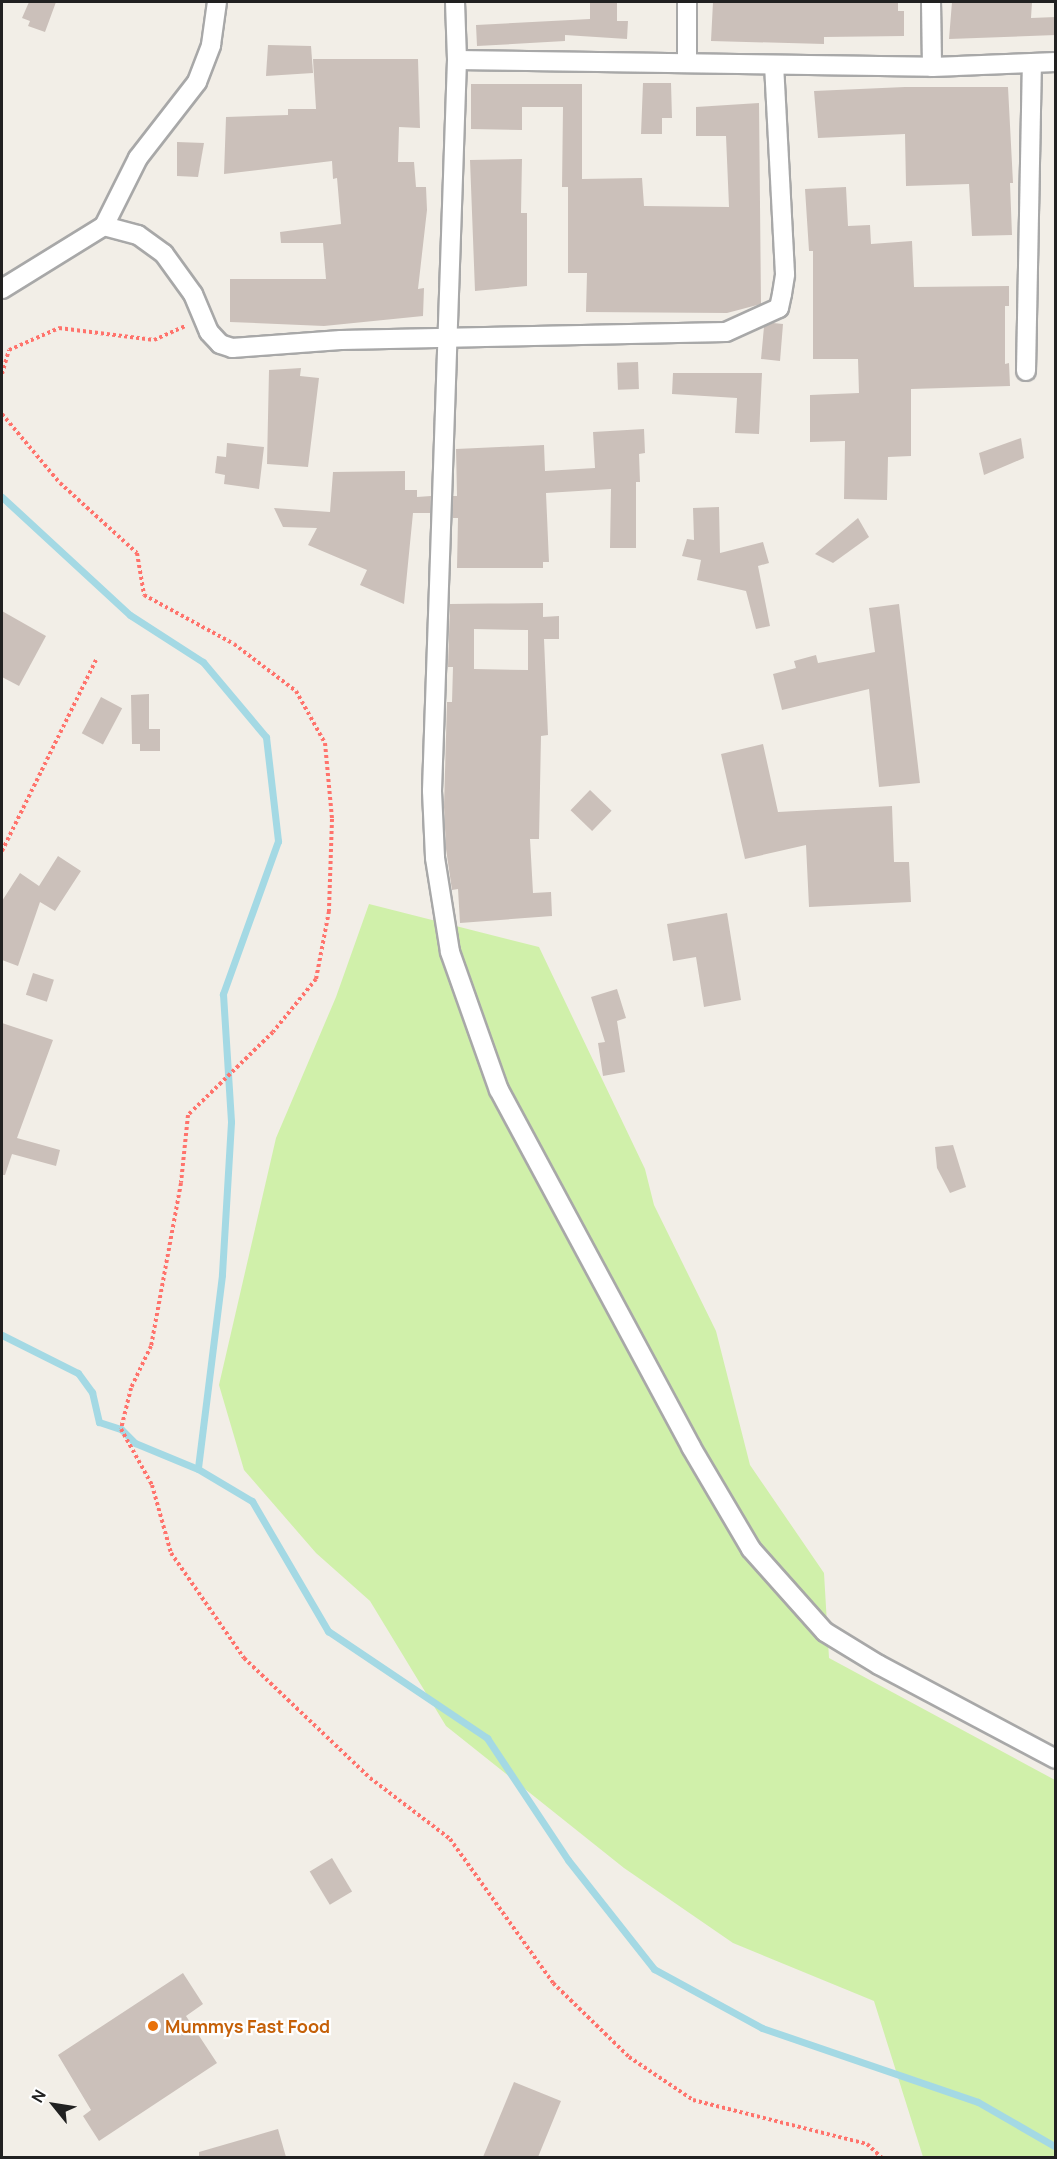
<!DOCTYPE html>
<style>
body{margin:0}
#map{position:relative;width:1057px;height:2159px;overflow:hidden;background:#f2eee7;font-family:Manrope,sans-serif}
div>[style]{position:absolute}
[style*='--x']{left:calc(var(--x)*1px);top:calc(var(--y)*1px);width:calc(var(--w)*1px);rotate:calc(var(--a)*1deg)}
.grass>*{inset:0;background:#d0f0aa}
.stream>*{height:7px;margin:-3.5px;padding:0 3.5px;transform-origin:3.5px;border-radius:3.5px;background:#a4d9e4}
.building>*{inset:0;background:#cbc0ba;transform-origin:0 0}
.path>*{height:4px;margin-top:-2px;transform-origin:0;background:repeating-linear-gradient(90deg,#ff736c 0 3px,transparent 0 6px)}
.roads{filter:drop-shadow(2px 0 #a8a8a8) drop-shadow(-2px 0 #a8a8a8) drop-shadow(0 2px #a8a8a8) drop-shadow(0 -2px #a8a8a8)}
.street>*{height:18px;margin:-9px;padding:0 9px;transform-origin:9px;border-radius:9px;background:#fff}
.dots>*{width:16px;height:16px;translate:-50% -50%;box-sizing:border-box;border:3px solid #fff;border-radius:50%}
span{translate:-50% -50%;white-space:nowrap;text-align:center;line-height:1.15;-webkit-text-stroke:4.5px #fff;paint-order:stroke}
.food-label{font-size:18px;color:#c56008;font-weight:700}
.left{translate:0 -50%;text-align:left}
.frame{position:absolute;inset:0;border:3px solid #212121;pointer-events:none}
.north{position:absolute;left:24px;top:2075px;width:60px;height:60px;-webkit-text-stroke:4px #fff;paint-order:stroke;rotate:300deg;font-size:16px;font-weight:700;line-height:24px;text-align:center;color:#212121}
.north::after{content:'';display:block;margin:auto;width:21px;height:27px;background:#212121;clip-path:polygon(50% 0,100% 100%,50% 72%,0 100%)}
</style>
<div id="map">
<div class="grass">
<i style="clip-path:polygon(369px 904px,539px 947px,645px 1169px,654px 1205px,716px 1331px,750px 1465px,824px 1573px,829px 1658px,1055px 1780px,1055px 2157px,923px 2157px,874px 2001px,733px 1943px,624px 1868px,446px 1726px,370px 1601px,316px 1553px,244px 1470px,219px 1385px,276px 1138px,336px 997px)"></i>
</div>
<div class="stream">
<i style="--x:2;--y:497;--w:174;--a:42.7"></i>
<i style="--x:130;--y:615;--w:87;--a:32.8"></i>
<i style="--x:203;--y:662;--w:98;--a:50"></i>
<i style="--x:266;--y:737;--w:105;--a:83.4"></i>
<i style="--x:278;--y:841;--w:163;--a:109.8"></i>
<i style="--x:223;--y:994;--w:128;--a:86.4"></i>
<i style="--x:231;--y:1122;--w:153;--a:93.4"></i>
<i style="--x:222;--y:1275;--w:195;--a:97.1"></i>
<i style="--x:2;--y:1335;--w:85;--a:26.6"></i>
<i style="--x:78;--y:1373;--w:24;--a:54"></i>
<i style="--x:92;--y:1392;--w:31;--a:77"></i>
<i style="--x:99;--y:1422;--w:23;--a:18"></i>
<i style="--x:121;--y:1429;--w:20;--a:45"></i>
<i style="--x:135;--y:1443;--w:68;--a:22.4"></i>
<i style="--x:198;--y:1469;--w:63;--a:30.7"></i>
<i style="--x:252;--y:1501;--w:151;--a:59.7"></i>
<i style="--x:328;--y:1631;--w:192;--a:33.9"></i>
<i style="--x:487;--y:1738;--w:146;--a:56.4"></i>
<i style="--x:568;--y:1860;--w:139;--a:51.7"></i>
<i style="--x:654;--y:1969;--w:123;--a:28.6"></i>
<i style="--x:762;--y:2028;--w:228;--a:18.9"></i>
<i style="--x:978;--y:2102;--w:90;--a:30"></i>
</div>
<div class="building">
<i style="clip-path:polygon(29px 2px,56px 2px,45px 32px,28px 26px,30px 21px,22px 18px)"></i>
<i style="clip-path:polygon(590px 2px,617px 2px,617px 21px,628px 21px,627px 39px,565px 35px,565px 41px,477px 46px,476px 25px,590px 19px)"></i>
<i style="clip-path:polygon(713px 2px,898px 2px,898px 11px,904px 11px,904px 36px,824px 37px,824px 44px,711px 41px)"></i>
<i style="clip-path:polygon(952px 2px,1032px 2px,1031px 18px,1056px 17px,1056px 35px,949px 39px)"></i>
<i style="clip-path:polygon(268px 45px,311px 46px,313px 73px,266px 76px)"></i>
<i style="clip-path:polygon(313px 59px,418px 59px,420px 128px,399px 127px,398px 162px,414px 162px,416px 187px,426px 187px,427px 210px,418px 289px,424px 288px,423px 316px,324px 326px,230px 322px,230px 279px,326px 279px,323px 243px,281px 243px,280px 232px,341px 224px,337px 178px,333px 179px,332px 161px,224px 174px,226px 117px,288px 115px,288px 109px,316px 109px)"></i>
<i style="clip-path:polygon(643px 83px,671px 83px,672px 118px,662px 118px,662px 134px,641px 134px)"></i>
<i style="clip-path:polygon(471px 84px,582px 84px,582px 179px,642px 178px,644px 206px,729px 207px,726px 136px,696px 136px,696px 107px,759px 103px,761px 304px,727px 313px,586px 312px,587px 273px,568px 273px,568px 187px,562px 187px,563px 107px,522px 107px,522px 130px,471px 129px)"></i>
<i style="clip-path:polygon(905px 87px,1008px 87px,1013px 183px,1010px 183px,1012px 235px,972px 236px,969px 184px,906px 186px,905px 134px,818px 138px,814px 91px)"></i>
<i style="clip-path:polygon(177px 142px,204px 143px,198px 177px,177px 176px)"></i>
<i style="clip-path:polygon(522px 159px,521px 213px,527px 213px,527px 286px,475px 291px,470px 160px)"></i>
<i style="clip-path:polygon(846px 187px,848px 226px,870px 225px,871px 244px,912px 241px,914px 287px,1009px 286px,1009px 306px,1005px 306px,1005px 364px,1009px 363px,1010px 386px,911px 389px,911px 456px,888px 457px,887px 500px,844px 499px,845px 441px,810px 442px,810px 395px,859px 393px,858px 359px,813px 359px,813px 251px,809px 251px,805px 189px)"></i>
<i style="clip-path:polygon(773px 323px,783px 324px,780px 361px,761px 359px,764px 327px)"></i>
<i style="left:638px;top:362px;width:27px;height:21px;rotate:88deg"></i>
<i style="clip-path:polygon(301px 368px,300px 376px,319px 378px,308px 467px,267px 464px,269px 370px)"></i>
<i style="clip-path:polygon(673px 373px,762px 373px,759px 434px,735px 433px,737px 398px,672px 394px)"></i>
<i style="clip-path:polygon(644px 429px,645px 453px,639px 454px,640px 482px,636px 482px,636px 548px,610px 548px,611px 489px,546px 493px,549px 562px,543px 562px,543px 568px,457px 568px,458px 518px,453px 518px,453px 496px,457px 496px,456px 449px,544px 445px,545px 471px,595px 468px,593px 432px)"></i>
<i style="clip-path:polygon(1021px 438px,1024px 458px,984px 475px,979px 453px)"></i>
<i style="clip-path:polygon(227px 443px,264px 447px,259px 489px,224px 484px,225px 475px,215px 473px,217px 456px,226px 457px)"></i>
<i style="clip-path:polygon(405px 471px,405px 490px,417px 490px,417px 497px,431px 496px,430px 513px,413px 513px,404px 604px,360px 585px,367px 570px,308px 545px,317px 528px,283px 527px,274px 508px,330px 512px,333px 472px)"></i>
<i style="clip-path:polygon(719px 507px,720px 553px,763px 542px,769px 563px,758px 566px,770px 626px,756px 629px,746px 591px,697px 580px,701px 560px,682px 556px,687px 539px,694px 540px,693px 508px)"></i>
<i style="clip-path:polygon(858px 518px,869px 537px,833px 563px,815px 554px)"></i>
<i style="clip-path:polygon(evenodd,543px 603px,543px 617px,559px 616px,559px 639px,544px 639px,548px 735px,541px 736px,539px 839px,530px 839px,533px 893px,551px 892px,552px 916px,460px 923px,458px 889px,452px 890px,446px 849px,444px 807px,447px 702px,452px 702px,453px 667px,448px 667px,450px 604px,543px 603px,474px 629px,528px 630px,528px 670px,474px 669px,474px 629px)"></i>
<i style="clip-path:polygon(899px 604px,920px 783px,879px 787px,869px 689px,782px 710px,773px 674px,796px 668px,794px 661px,816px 655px,818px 663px,875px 652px,869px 608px)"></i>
<i style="clip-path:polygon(2px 611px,46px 636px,19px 686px,2px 677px)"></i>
<i style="clip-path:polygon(149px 694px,149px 729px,160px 729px,160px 751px,140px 751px,140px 744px,132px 744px,131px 695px)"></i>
<i style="left:101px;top:697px;width:24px;height:41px;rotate:28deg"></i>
<i style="clip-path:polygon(763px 744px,778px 812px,892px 806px,894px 862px,909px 862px,911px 902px,809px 907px,806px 845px,745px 859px,721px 754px)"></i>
<i style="left:590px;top:790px;width:30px;height:28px;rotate:44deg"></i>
<i style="clip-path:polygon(58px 856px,81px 871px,55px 911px,40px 902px,18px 966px,2px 960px,2px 901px,20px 873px,39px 886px)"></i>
<i style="clip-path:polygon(727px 913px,741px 1000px,704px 1007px,696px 957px,673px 961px,667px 924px)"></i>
<i style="left:33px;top:973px;width:22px;height:23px;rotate:18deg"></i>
<i style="clip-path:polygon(617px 989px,626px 1018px,617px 1021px,625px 1072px,603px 1076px,598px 1043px,605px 1042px,591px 997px)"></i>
<i style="clip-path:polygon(2px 1023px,53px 1040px,17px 1138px,60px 1150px,56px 1166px,12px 1154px,5px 1175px,2px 1175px)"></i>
<i style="clip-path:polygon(953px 1145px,966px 1187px,950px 1193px,937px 1168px,935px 1147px)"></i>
<i style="left:332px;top:1858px;width:39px;height:26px;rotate:59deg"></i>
<i style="clip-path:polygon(183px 1973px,203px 2004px,186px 2016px,217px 2063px,99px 2141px,83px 2116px,91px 2110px,58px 2055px)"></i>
<i style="clip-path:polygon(514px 2082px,561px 2101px,538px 2157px,483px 2157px)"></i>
<i style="clip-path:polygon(278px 2129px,286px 2157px,199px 2157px,199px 2152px)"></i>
</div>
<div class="path">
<i style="--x:2;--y:374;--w:25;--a:-74"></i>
<i style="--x:9;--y:350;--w:55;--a:-23.7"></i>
<i style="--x:59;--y:328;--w:96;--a:7.2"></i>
<i style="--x:154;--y:340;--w:34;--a:-24"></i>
<i style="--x:2;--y:414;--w:90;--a:50"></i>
<i style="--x:60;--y:483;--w:104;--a:42.3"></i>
<i style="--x:137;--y:553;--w:43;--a:80.5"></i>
<i style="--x:144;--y:595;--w:102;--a:28.6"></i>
<i style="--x:234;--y:644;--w:78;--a:37.2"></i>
<i style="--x:296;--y:691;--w:60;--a:60.9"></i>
<i style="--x:325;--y:743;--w:76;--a:84.7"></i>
<i style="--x:332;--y:819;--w:92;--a:91.9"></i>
<i style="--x:329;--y:911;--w:69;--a:100.8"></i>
<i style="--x:316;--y:979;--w:68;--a:129.1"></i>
<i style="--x:273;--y:1032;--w:119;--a:135.7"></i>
<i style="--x:188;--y:1115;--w:68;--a:95.9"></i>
<i style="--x:181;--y:1183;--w:166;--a:100.4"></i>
<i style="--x:151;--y:1346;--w:47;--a:115.5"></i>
<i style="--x:131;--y:1388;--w:42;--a:103.7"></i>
<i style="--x:121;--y:1429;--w:64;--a:61"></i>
<i style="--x:152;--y:1485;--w:71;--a:74.4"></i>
<i style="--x:171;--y:1553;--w:128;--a:55.2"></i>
<i style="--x:244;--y:1658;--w:174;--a:43.6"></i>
<i style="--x:370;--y:1778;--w:101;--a:37.3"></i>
<i style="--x:450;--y:1839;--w:177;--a:54.4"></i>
<i style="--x:553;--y:1983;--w:106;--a:44.2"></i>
<i style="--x:629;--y:2057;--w:77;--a:33.9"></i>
<i style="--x:693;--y:2100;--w:179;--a:14.2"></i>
<i style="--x:867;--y:2144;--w:21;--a:43"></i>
<i style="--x:2;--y:851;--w:213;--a:-63.8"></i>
</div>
<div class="roads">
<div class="street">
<i style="--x:455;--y:2;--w:58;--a:88"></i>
<i style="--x:457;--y:60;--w:731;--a:91.96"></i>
<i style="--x:432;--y:791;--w:67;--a:87.4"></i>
<i style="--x:435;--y:858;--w:95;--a:80.9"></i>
<i style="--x:450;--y:952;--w:146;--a:70.5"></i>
<i style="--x:499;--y:1090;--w:405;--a:61.7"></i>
<i style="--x:691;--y:1447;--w:118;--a:59.5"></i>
<i style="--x:751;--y:1549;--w:111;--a:48.3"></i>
<i style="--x:825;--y:1632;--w:63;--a:31.4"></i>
<i style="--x:879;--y:1665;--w:200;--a:28"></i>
<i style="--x:931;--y:2;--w:65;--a:89.1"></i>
<i style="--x:457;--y:60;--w:475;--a:0.8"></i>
<i style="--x:932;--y:67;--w:124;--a:-2.3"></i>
<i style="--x:687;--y:63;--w:61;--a:-90"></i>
<i style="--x:104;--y:226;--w:76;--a:-63.4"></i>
<i style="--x:138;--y:158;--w:96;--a:-52.2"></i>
<i style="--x:197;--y:82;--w:40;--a:-69"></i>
<i style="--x:211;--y:45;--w:43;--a:-82.1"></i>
<i style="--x:2;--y:289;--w:120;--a:-31.7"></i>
<i style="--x:104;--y:226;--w:35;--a:15"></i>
<i style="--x:138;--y:235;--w:32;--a:36"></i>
<i style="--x:164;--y:254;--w:49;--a:54.1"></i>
<i style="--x:193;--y:294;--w:41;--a:67.2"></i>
<i style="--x:209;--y:332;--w:16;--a:47"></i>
<i style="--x:220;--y:344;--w:13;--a:18"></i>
<i style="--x:232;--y:348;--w:109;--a:-4.2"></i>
<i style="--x:341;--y:340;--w:385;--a:-1.2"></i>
<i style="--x:726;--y:332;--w:58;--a:-24.4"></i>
<i style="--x:779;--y:308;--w:14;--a:-78"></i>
<i style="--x:782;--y:294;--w:20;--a:-81"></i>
<i style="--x:785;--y:274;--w:208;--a:-93"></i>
<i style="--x:1026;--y:371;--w:308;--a:-88.9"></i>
</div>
</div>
<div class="dots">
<i style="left:153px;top:2026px;background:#e8710a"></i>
</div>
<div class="food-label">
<span class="left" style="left:165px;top:2026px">Mummys Fast Food</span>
</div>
<div class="frame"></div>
<div class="north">N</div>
</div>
